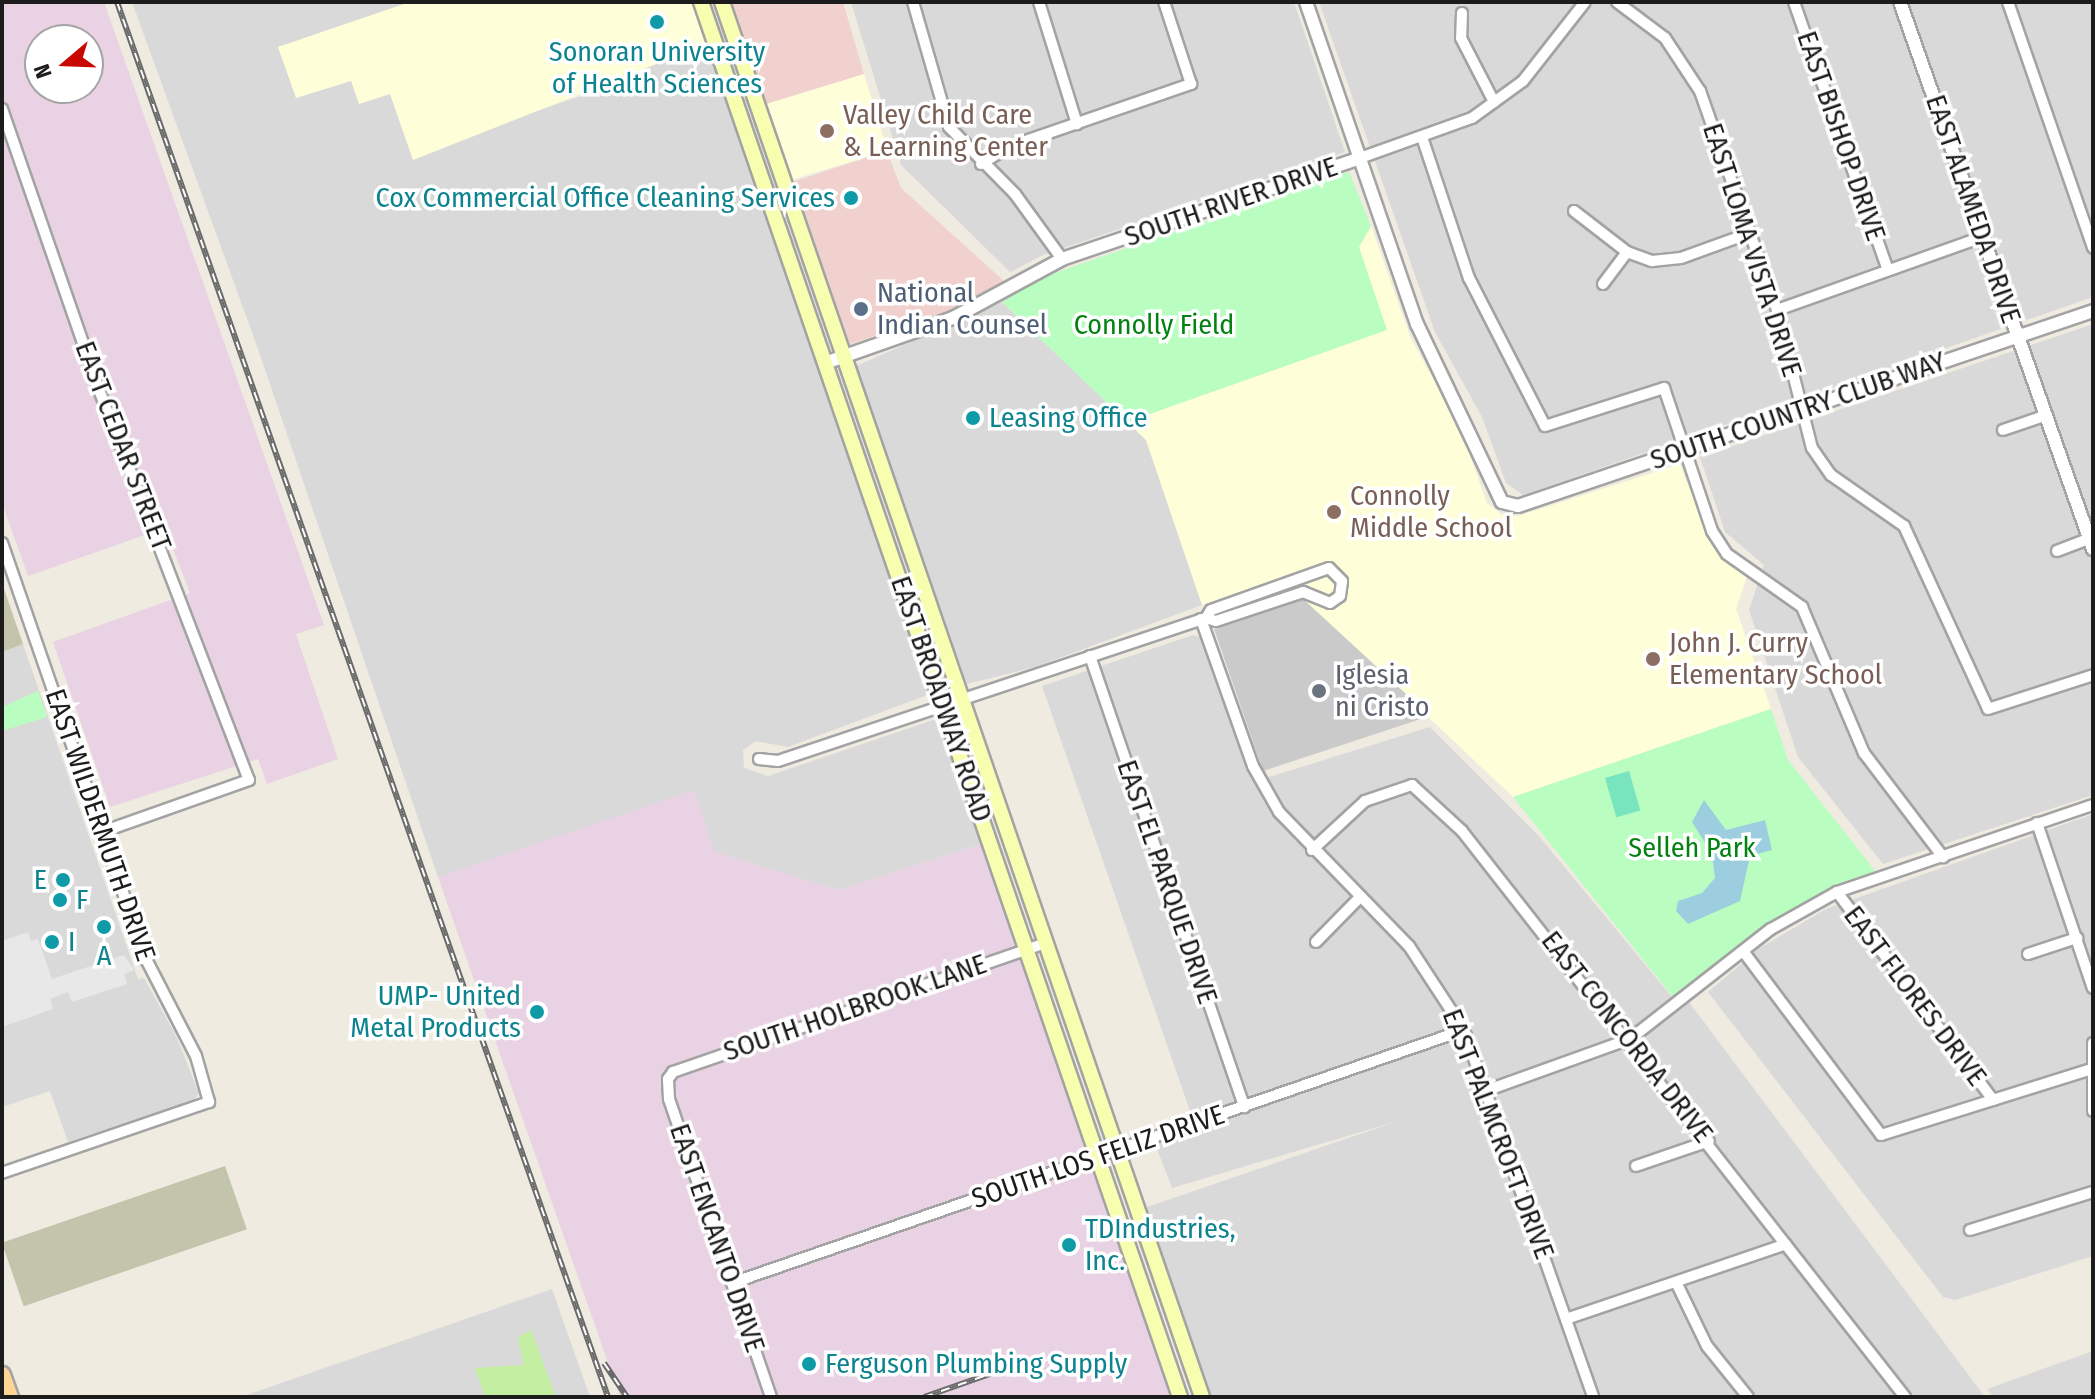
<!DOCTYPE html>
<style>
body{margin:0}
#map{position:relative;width:2095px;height:1399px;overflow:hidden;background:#efebe1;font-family:"Fira Sans Condensed",sans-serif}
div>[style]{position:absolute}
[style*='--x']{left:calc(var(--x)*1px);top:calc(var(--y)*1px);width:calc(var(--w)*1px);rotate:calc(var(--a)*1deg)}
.residential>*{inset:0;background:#dad9d9}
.commercial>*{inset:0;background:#f1d1ce}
.industrial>*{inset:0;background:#e8d2e3}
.education>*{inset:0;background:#feffd9;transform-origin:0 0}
.religious>*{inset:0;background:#cacaca}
.construction>*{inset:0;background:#c3c4ac;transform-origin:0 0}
.grass>*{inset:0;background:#c4eea2}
.park>*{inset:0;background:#b9fdc1}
.pitch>*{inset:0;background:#78e5bf;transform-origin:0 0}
.parking>*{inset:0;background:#e8e8e8}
.water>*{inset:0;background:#9dcee0}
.roads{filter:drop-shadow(2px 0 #a3a3a3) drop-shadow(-2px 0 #a3a3a3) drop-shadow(0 2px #a3a3a3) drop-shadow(0 -2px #a3a3a3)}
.minor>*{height:10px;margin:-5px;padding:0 5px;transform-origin:5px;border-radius:5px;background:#fff}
.tertiary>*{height:12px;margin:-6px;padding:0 6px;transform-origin:6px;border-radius:6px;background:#fff}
.secondary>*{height:14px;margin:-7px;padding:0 7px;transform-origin:7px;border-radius:7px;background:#f7feaf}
.primary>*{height:16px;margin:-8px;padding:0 8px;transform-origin:8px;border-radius:8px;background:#ffd595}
.rail>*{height:6px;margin-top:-3px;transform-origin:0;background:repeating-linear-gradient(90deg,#fff 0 9px,#6a6a6a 0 18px);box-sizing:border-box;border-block:2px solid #6a6a6a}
.dots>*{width:22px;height:22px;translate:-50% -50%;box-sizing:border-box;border:4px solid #fff;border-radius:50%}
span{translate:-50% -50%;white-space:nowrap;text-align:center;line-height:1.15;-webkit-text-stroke:7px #fff;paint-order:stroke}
.culture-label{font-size:28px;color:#0d838f}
.right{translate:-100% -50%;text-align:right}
.left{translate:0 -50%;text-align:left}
.education-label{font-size:28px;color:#785e54}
.street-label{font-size:28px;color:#1c1c1c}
.service-label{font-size:28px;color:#4e5e75}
.park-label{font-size:28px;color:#038212}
.worship-label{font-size:28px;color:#5b616d}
.frame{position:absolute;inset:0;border:4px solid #1c1c1c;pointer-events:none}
.north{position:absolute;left:24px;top:24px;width:80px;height:80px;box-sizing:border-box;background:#fff;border:2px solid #a4a4a4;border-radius:50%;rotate:251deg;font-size:22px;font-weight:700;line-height:32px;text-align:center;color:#1c1c1c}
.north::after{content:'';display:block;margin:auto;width:28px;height:36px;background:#c80800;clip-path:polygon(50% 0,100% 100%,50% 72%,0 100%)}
</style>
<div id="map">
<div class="residential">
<i style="clip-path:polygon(132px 2px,410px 2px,279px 47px,390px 94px,438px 152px,435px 146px,595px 91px,593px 85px,707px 44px,930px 694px,788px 747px,756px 741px,743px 750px,744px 768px,768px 776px,936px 719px,982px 844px,838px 890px,714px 852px,693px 791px,438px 877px,258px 349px)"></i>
<i style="clip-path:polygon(851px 2px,1294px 2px,1345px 152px,1043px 255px,1010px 272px,901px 165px)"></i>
<i style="clip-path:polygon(1319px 2px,2093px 2px,2093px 297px,1523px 495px,1506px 483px,1482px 417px,1435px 332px)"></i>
<i style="clip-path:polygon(1002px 302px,1146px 440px,1202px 605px,1035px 667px,967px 684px,856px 366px)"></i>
<i style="clip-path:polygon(2093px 324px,2093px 795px,1883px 864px,1798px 757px,1749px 610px,1764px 565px,1725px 532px,1700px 457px)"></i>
<i style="clip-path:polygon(1193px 635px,1200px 637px,1253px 782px,1430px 727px,1538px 835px,1681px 1008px,1689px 1002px,1985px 1397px,1208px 1397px,1144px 1208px,1398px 1121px,1172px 1188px,1155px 1144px,1196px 1128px,1042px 686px)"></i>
<i style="clip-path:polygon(23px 644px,138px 979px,144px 978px,176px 1036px,199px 1093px,194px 1100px,68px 1142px,50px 1091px,2px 1107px,2px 652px)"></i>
<i style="clip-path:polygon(2093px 814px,2093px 1256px,1955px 1300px,1943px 1297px,1708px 992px,1760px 948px,1826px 909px)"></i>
<i style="clip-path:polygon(552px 1289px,590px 1397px,241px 1397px)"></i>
<i style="clip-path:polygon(2093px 1351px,2092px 1397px,1993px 1397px,1987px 1389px)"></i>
</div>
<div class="commercial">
<i style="clip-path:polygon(729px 2px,843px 2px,864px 74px,767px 112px)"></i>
<i style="clip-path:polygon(887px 151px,901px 188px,1004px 281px,952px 310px,850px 344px,792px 182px)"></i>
</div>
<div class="industrial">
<i style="clip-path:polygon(evenodd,2px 2px,104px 2px,324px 625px,296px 634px,338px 759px,267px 784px,258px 759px,110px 807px,53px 642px,190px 593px,165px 528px,28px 576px,2px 503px,2px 2px,40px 40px,88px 40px,88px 88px,40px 88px,40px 40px)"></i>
<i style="clip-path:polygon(694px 790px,715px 852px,838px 890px,982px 844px,1172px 1397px,620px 1397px,438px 877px)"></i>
</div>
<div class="education">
<i style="clip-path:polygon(410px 2px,692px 2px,707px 44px,413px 160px,390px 94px,359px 104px,351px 81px,296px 98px,278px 47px)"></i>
<i style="left:864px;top:74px;width:80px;height:104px;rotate:73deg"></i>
<i style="clip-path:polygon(1371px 226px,1411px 339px,1459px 425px,1487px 503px,1502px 515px,1518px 516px,1680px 464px,1710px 542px,1747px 577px,1736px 609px,1771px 709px,1513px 797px,1301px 597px,1289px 576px,1202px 605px,1146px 440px,1127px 422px,1386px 330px,1359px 247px)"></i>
</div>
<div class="religious">
<i style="clip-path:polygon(1301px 597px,1430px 716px,1263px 771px,1214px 629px)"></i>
</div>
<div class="construction">
<i style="clip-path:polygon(2px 583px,23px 644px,2px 652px)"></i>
<i style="left:225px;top:1166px;width:67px;height:236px;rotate:71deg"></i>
</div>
<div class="grass">
<i style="clip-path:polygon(531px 1330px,556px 1397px,485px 1397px,475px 1368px,524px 1365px,518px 1337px)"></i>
</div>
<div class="park">
<i style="clip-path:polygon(1349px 172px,1371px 226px,1359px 247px,1387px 330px,1127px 422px,1002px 302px,1040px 278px)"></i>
<i style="clip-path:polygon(38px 691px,47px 717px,2px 731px,2px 707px)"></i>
<i style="clip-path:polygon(1771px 709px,1788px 760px,1876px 872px,1781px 917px,1673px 997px,1513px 797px)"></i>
</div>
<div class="pitch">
<i style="left:1629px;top:771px;width:41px;height:25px;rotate:74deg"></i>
</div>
<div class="parking">
<i style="clip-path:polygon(28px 932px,31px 941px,38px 939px,52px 979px,124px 955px,134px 970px,124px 974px,127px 984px,72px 1002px,68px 992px,50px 999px,53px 1009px,2px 1027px,2px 941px)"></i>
</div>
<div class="water">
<i style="clip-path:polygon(1704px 800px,1726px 830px,1765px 820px,1772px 850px,1750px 856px,1740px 901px,1688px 924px,1676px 911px,1678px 901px,1702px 893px,1715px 878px,1712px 854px,1692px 822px)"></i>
</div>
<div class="roads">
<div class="minor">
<i style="--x:913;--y:2;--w:130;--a:73.9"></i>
<i style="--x:949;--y:127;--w:94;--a:45.4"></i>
<i style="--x:1015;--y:194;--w:80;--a:54.1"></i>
<i style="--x:1039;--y:2;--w:128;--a:72.7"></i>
<i style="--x:1617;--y:2;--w:60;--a:36.9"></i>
<i style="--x:1665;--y:38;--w:64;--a:56.6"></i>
<i style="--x:1700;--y:91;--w:232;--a:70.6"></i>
<i style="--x:1777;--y:310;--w:142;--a:75.8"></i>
<i style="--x:1812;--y:448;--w:33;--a:55"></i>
<i style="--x:1831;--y:475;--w:89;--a:34.9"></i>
<i style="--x:1904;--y:526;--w:201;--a:65.3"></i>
<i style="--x:1988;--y:709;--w:110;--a:-17.9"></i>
<i style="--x:1794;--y:2;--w:284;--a:70.7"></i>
<i style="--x:2008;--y:2;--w:260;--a:70.9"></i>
<i style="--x:1462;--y:13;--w:25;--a:92"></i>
<i style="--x:1461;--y:38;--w:72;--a:62.7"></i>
<i style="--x:2;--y:109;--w:294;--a:70.9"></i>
<i style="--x:98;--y:387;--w:421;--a:69"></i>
<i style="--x:249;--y:780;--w:156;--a:160.5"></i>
<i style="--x:1422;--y:137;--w:149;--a:71.6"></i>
<i style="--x:1469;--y:278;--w:166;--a:62.8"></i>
<i style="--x:1545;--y:426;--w:125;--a:-17.7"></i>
<i style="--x:1664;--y:388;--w:151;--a:71.4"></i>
<i style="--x:1712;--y:531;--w:27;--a:57"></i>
<i style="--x:1727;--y:554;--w:92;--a:35.2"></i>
<i style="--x:1802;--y:607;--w:159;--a:67"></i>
<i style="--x:1864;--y:753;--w:131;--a:52.8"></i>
<i style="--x:1360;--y:158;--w:119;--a:-19.7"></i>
<i style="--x:1472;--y:118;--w:63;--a:-36"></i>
<i style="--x:1523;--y:81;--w:100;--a:-51.9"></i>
<i style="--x:981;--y:164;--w:32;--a:-32"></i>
<i style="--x:1008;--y:147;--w:194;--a:-19"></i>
<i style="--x:1191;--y:84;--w:86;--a:-108.2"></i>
<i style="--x:1574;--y:211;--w:67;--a:37.7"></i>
<i style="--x:1627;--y:252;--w:27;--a:20"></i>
<i style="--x:1652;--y:261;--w:29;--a:-6"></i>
<i style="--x:1681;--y:258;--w:73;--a:-19.9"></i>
<i style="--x:1603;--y:284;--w:40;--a:-53"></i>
<i style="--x:1777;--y:310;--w:218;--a:-19.6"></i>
<i style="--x:2003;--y:430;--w:43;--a:-18.9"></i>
<i style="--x:2;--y:543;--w:442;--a:70.9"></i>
<i style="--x:147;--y:961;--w:107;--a:62.7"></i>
<i style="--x:196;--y:1056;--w:48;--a:74.2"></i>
<i style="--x:209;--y:1102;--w:219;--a:161.1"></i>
<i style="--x:2057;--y:551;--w:34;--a:-21"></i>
<i style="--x:1201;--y:619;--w:156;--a:70.5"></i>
<i style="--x:1253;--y:766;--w:53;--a:60.5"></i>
<i style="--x:1279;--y:812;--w:187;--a:45.9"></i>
<i style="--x:1409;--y:946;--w:100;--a:56.8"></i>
<i style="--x:1464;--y:1030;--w:389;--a:70.6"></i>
<i style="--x:1090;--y:656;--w:477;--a:71.1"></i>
<i style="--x:759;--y:759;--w:19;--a:6"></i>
<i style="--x:778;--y:761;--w:451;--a:-18.5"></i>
<i style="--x:1206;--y:618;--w:10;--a:17"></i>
<i style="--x:1216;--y:621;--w:92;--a:-18.4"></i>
<i style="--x:1303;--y:592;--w:29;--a:22"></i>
<i style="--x:1330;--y:603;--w:12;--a:-35"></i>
<i style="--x:1340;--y:596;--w:15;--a:-82"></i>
<i style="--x:1342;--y:581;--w:18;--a:-135"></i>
<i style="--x:1329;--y:568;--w:125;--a:160.4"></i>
<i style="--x:1211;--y:610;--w:9;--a:122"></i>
<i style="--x:2037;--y:823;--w:174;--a:71.3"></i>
<i style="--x:1312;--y:850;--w:72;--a:-42.8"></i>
<i style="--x:1365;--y:801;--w:50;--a:-18.8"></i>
<i style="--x:1412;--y:785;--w:68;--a:42.6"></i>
<i style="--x:1462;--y:831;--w:719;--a:51.95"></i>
<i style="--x:1837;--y:892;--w:260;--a:53.1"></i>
<i style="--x:1316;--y:942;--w:64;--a:-45.6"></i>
<i style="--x:1743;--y:951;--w:230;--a:53.1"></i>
<i style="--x:1881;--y:1135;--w:217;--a:-17.4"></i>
<i style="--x:2028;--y:954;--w:52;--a:-18.1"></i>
<i style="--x:2093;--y:1043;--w:68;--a:90"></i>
<i style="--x:1488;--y:1090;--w:151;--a:-19.8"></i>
<i style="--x:1630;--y:1039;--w:179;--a:-38"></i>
<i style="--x:1771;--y:929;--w:76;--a:-29.3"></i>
<i style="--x:1837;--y:892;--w:270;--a:-18.8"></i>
<i style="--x:1636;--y:1166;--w:77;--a:-18.9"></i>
<i style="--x:1970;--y:1230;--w:129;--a:-17.2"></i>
<i style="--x:1676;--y:1282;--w:71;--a:64.2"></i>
<i style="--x:1707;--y:1346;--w:65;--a:51.2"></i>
<i style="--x:732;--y:1283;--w:774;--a:-19.07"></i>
<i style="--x:1566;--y:1319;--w:232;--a:-18.8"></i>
<i style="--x:771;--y:1397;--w:315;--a:-108.9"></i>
<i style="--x:669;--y:1099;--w:20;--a:-93"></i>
<i style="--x:668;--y:1079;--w:9;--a:-54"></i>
<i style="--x:673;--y:1072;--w:395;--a:-19.1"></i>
</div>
<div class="tertiary">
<i style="--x:1306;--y:2;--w:341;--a:71"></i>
<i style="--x:1417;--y:324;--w:197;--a:64.5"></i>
<i style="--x:1502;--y:502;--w:16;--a:14"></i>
<i style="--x:1518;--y:506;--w:607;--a:-18.73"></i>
<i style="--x:1900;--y:2;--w:580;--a:70.57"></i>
<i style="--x:825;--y:363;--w:136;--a:-19.4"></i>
<i style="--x:953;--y:318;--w:124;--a:-28.4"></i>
<i style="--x:1062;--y:259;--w:315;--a:-18.7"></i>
</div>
<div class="secondary">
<i style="--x:701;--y:2;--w:1475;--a:71.05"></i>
<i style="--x:722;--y:2;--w:1475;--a:71.01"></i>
</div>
<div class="primary">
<i style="--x:2;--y:1375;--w:23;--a:70"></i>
</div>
</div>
<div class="rail">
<i style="--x:117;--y:2;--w:1479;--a:70.61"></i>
<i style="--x:604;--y:1363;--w:41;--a:55.9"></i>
<i style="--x:924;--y:1397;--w:106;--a:-19.3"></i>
</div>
<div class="dots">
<i style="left:657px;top:22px;background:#0f9aa8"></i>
<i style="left:827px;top:131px;background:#8d6e63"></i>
<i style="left:851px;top:198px;background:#0f9aa8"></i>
<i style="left:861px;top:309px;background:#5c6f8a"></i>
<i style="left:973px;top:418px;background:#0f9aa8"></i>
<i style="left:1334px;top:512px;background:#8d6e63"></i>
<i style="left:1653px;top:659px;background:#8d6e63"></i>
<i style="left:1319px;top:691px;background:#6b7280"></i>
<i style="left:63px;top:880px;background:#0f9aa8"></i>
<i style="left:60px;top:900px;background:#0f9aa8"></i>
<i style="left:104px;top:927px;background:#0f9aa8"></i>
<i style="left:52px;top:942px;background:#0f9aa8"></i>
<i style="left:537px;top:1012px;background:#0f9aa8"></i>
<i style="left:1069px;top:1245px;background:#0f9aa8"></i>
<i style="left:809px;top:1364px;background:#0f9aa8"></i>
</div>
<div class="culture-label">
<span style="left:657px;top:68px">Sonoran University<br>of Health Sciences</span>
<span class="right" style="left:835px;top:198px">Cox Commercial Office Cleaning Services</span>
<span class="left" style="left:989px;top:418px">Leasing Office</span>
<span class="right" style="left:47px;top:880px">E</span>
<span class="left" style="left:76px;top:900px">F</span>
<span class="left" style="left:68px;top:942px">I</span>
<span style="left:104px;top:956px">A</span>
<span class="right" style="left:521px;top:1012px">UMP- United<br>Metal Products</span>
<span class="left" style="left:1085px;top:1245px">TDIndustries,<br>Inc.</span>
<span class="left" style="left:825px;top:1364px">Ferguson Plumbing Supply</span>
</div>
<div class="education-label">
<span class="left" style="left:843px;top:131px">Valley Child Care<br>&amp; Learning Center</span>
<span class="left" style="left:1350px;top:512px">Connolly<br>Middle School</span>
<span class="left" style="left:1669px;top:659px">John J. Curry<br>Elementary School</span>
</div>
<div class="street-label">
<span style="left:1841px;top:136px;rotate:71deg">EAST BISHOP DRIVE</span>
<span style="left:1231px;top:202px;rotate:-19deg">SOUTH RIVER DRIVE</span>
<span style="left:1973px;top:209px;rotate:71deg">EAST ALAMEDA DRIVE</span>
<span style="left:1752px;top:250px;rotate:72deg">EAST LOMA VISTA DRIVE</span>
<span style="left:1798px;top:411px;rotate:-19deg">SOUTH COUNTRY CLUB WAY</span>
<span style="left:123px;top:446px;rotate:69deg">EAST CEDAR STREET</span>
<span style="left:941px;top:699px;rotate:71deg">EAST BROADWAY ROAD</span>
<span style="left:100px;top:825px;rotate:71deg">EAST WILDERMUTH DRIVE</span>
<span style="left:1167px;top:882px;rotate:71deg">EAST EL PARQUE DRIVE</span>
<span style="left:1915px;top:996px;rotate:53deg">EAST FLORES DRIVE</span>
<span style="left:855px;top:1008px;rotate:-19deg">SOUTH HOLBROOK LANE</span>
<span style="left:1627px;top:1037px;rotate:52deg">EAST CONCORDA DRIVE</span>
<span style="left:1498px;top:1134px;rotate:69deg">EAST PALMCROFT DRIVE</span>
<span style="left:1098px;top:1157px;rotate:-19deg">SOUTH LOS FELIZ DRIVE</span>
<span style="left:717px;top:1238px;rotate:71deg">EAST ENCANTO DRIVE</span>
</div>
<div class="service-label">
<span class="left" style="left:877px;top:309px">National<br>Indian Counsel</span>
</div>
<div class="park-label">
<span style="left:1154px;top:325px">Connolly Field</span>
<span style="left:1692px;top:848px">Selleh Park</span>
</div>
<div class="worship-label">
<span class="left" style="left:1335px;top:691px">Iglesia<br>ni Cristo</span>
</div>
<div class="frame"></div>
<div class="north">N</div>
</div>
